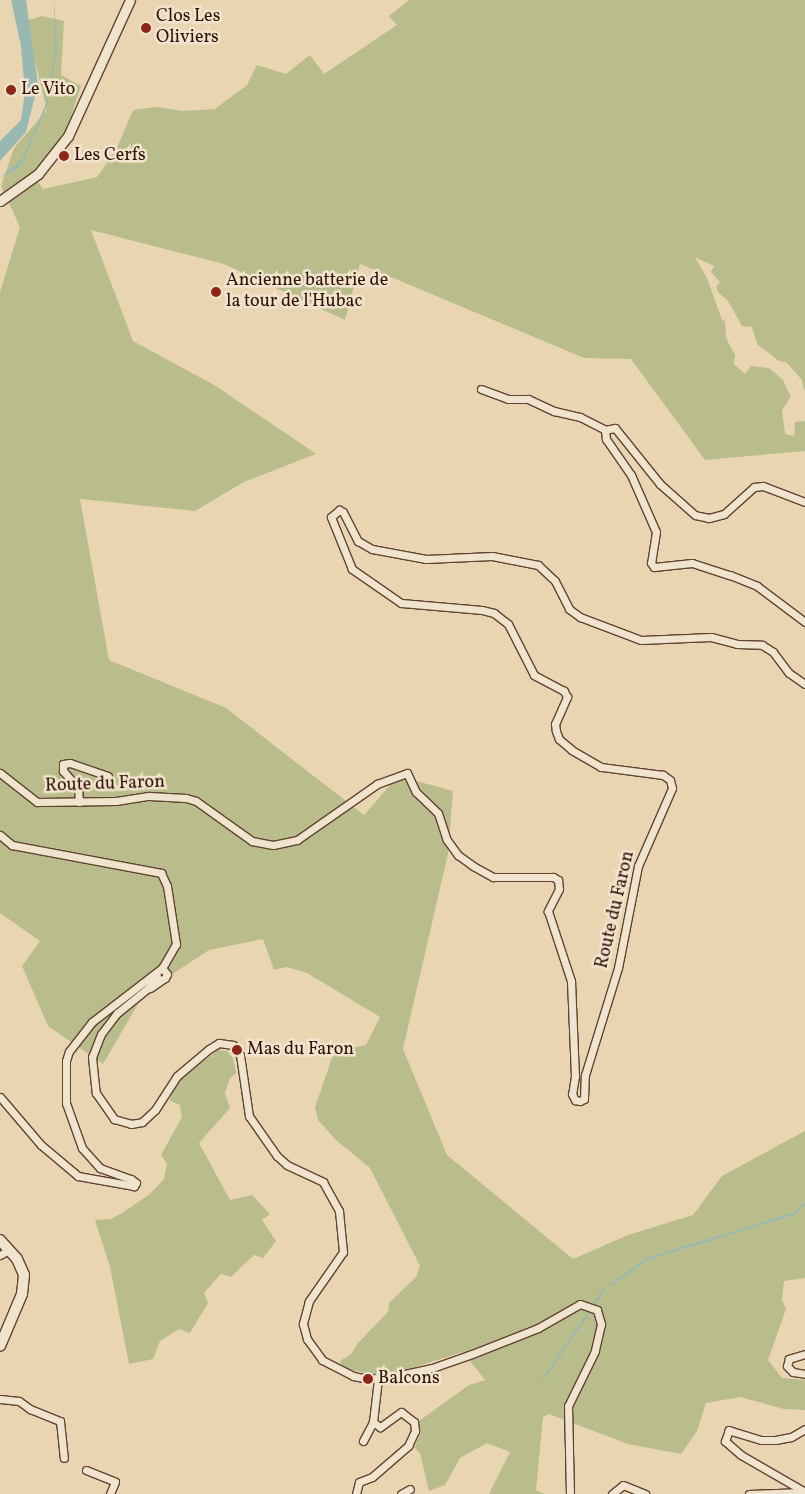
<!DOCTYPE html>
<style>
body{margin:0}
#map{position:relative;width:805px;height:1494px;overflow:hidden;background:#ead5b3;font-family:Vollkorn,serif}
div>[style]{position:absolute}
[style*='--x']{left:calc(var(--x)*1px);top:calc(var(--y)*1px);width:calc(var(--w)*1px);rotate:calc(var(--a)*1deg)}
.green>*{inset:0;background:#b9bd8b}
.water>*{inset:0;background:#98b8b2}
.stream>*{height:2px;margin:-1px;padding:0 1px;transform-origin:1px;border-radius:1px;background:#98b8b2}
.roads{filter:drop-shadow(1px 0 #604330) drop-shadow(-1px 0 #604330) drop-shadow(0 1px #604330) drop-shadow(0 -1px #604330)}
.minor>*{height:7px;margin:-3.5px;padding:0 3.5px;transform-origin:3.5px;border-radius:3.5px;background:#f1e4ce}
.tertiary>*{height:9px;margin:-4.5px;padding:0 4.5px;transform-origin:4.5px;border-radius:4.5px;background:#f1e4ce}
.secondary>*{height:10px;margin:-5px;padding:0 5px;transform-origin:5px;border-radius:5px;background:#f1e4ce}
.dots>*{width:14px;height:14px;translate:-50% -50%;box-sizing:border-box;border:2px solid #f1e4ce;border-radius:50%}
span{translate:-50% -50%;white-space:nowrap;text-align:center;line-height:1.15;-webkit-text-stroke:5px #f1e4ce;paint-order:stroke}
.poi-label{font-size:18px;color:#321205}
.left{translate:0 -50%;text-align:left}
.street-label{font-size:18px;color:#321205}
</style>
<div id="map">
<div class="green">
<i style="clip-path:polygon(409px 0,805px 0,805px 389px,804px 390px,802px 380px,786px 362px,779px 361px,757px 344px,752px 327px,742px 326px,728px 301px,718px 292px,716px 287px,720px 282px,711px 272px,714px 266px,695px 257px,707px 278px,722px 320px,725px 321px,726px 338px,735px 355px,734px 364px,745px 374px,751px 366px,769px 368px,783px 380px,791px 397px,782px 410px,785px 434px,794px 436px,795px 422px,805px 421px,805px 451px,705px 460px,631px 359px,584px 358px,360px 264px,345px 320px,224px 264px,91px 230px,133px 341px,216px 386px,316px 454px,244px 482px,195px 511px,80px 499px,109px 660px,226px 708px,364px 815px,398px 776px,453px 791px,448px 854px,403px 1049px,447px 1155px,573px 1259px,628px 1235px,693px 1215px,722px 1176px,805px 1131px,805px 1278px,784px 1281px,782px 1300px,786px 1309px,768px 1360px,782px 1378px,805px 1380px,805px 1410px,784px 1409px,740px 1397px,706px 1403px,697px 1431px,681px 1454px,628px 1444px,549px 1414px,543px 1417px,536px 1490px,545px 1494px,489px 1494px,510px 1452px,487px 1443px,460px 1458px,445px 1485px,429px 1491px,420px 1453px,414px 1447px,421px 1433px,419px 1421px,469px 1385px,485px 1380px,463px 1352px,412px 1368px,372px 1375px,342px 1367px,340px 1361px,351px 1354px,358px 1343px,388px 1312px,389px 1303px,416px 1277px,420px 1266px,370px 1168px,336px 1140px,318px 1120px,315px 1107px,334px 1052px,366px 1045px,380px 1017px,307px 973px,287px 967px,274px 970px,263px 939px,209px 950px,145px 992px,103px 1064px,48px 1026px,22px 966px,40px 941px,0 913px,0 292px,20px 227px,1px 186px,14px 148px,47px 110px,25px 21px,42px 16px,64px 21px,61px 75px,81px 86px,68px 126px,59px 143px,32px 173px,43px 189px,97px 177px,116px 150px,133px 110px,157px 107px,182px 111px,215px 109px,247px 85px,257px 65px,286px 74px,310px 55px,324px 74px,397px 25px,389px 16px)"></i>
<i style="clip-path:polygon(218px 1050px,227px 1051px,233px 1058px,236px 1073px,230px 1078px,225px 1093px,230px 1108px,199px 1143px,230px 1200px,252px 1195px,270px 1214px,262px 1220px,276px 1241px,263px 1258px,254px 1255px,231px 1277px,221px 1274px,204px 1293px,208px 1303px,190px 1333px,179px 1329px,160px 1341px,153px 1359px,129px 1364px,110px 1267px,95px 1220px,111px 1219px,122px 1213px,150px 1194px,164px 1179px,167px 1164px,161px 1155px,182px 1117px,180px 1105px,170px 1101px,172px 1091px,179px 1080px)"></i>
</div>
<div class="water">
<i style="clip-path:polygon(11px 0,26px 0,38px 84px,26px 132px,0 161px,0 141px,21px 120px,25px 92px,21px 46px)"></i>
<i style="clip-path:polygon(54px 0,57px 49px,47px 106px,23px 162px,18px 168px,0 178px,22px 159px,46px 104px,55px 51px)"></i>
</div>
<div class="stream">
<i style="--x:611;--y:1285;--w:44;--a:-35.8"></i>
<i style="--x:647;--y:1259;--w:153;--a:-17.1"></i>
<i style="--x:793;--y:1214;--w:16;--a:-40"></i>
<i style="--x:593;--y:1307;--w:22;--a:-58"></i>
<i style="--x:544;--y:1378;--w:81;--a:-55.5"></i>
</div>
<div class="roads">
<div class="minor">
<i style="--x:481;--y:389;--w:29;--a:20"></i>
<i style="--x:508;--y:399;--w:20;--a:0"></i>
<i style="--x:528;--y:399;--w:29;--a:25"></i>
<i style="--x:554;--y:411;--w:27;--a:13"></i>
<i style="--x:580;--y:417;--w:28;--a:27"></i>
<i style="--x:805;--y:502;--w:45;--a:-159.1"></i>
<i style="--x:763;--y:486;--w:9;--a:174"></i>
<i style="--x:754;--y:487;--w:40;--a:138"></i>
<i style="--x:724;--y:514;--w:16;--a:165"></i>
<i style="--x:709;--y:518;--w:14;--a:-168"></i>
<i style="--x:695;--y:515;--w:47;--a:-138.5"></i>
<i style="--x:660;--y:484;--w:72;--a:-128.8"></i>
<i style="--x:615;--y:428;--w:10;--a:169"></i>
<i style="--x:605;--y:430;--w:9;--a:84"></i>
<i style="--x:606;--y:439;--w:44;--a:55.2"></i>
<i style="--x:631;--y:475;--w:62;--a:66.3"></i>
<i style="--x:656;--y:532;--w:31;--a:99"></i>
<i style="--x:651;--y:563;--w:5;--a:53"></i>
<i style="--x:654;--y:567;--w:38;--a:-6"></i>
<i style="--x:692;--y:563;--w:40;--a:18"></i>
<i style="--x:730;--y:575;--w:29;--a:22"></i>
<i style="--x:757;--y:586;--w:60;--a:36.9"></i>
<i style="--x:0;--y:773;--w:47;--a:38.1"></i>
<i style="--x:37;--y:802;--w:79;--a:-0.7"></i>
<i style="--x:116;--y:801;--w:33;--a:-9"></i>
<i style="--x:149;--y:796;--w:37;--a:3"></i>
<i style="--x:186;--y:798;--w:10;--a:17"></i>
<i style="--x:196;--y:801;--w:69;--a:35.5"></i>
<i style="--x:252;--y:841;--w:21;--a:11"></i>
<i style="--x:273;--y:845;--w:25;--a:-12"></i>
<i style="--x:297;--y:840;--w:98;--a:-35"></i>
<i style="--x:377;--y:784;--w:32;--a:-20"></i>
<i style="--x:407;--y:773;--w:21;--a:65"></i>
<i style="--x:416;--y:792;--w:30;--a:44"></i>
<i style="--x:438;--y:813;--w:28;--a:72"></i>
<i style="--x:447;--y:840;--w:19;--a:54"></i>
<i style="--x:458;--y:855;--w:19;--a:36"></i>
<i style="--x:473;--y:866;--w:23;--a:29"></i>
<i style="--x:493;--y:877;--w:60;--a:0"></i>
<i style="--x:553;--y:877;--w:6;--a:31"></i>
<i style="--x:558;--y:880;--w:9;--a:84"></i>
<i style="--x:559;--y:889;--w:25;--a:117"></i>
<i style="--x:548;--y:911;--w:74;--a:71.8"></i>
<i style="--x:571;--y:981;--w:95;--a:87.6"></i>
<i style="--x:575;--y:1076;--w:18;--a:99"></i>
<i style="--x:572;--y:1094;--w:7;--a:63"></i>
<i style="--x:575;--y:1100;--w:5;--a:11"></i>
<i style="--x:580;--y:1101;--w:4;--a:-27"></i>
<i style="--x:584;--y:1099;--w:24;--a:-88"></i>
<i style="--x:585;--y:1075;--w:112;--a:-72.9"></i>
<i style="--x:618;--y:968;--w:104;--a:-78.9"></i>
<i style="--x:638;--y:866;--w:85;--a:-66.4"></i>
<i style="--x:672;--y:788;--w:8;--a:-104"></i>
<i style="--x:670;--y:780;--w:9;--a:-144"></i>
<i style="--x:663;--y:775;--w:63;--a:-172.6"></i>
<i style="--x:601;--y:767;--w:34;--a:-150"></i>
<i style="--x:572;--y:750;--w:17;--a:-140"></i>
<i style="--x:559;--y:739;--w:9;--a:-111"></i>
<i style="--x:556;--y:731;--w:7;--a:-98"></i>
<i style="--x:555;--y:724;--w:30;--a:-66"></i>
<i style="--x:567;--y:697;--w:7;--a:-117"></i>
<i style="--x:564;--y:691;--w:34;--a:-152"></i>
<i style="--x:534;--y:675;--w:57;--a:-117"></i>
<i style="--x:508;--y:624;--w:18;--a:-142"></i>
<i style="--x:494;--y:613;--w:12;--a:-166"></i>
<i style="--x:482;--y:610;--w:81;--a:-175.1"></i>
<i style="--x:401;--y:603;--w:60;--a:-145.2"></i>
<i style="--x:352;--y:569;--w:56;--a:-112"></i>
<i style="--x:331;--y:517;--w:11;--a:-41"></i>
<i style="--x:339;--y:510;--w:4;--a:27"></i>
<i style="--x:343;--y:512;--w:33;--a:63"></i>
<i style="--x:358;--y:541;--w:16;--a:30"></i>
<i style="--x:372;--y:549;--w:55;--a:10.5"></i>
<i style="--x:426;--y:559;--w:66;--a:-2.6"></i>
<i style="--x:492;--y:556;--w:47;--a:11.1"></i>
<i style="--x:538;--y:565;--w:23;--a:43"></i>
<i style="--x:555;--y:581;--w:31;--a:63"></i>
<i style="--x:569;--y:609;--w:14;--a:36"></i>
<i style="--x:580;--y:617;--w:65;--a:20.7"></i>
<i style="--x:641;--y:640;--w:70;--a:-2.5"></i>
<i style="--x:711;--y:637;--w:27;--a:15"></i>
<i style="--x:737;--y:644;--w:25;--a:2"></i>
<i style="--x:762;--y:645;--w:13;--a:32"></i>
<i style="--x:773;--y:652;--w:26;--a:53"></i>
<i style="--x:789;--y:673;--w:19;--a:35"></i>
<i style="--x:79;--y:802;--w:14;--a:-94"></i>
<i style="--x:78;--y:788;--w:23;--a:-131"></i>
<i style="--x:63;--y:771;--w:7;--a:-90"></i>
<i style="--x:63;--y:764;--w:7;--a:-8"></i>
<i style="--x:70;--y:763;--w:40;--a:18.9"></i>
<i style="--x:0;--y:835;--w:16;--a:40"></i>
<i style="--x:12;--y:845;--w:152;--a:10.6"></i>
<i style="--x:161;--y:873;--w:14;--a:65"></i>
<i style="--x:167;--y:886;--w:59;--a:81.2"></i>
<i style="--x:176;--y:944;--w:28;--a:120"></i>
<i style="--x:162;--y:968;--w:88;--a:142.4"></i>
<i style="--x:92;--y:1022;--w:37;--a:128"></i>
<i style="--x:69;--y:1051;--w:10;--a:107"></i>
<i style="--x:66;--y:1061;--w:42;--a:90"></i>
<i style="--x:66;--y:1103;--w:48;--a:70.4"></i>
<i style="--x:82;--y:1148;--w:27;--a:48"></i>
<i style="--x:100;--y:1168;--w:33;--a:20"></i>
<i style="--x:131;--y:1179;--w:6;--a:39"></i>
<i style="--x:136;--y:1183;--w:4;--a:124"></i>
<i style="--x:134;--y:1186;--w:57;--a:-169.9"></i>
<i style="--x:78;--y:1176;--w:48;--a:-140"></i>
<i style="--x:41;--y:1145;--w:63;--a:-130.5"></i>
<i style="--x:156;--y:973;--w:4;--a:76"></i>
<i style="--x:157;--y:977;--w:14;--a:129"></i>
<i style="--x:148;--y:988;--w:40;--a:141"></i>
<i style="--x:117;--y:1013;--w:26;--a:127"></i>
<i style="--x:101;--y:1034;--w:25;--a:111"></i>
<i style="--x:92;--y:1057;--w:36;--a:84"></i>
<i style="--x:96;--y:1093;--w:32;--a:55"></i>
<i style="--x:114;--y:1119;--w:18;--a:16"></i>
<i style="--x:131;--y:1124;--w:11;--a:-10"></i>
<i style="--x:142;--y:1122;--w:18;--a:-43"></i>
<i style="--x:155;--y:1110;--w:40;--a:-57.1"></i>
<i style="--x:177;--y:1076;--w:42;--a:-40.2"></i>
<i style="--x:209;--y:1049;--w:12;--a:-31"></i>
<i style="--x:219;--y:1043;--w:14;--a:8"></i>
<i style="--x:233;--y:1045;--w:12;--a:55"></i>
<i style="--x:240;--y:1055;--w:62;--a:81.6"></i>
<i style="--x:249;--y:1116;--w:49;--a:55"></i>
<i style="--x:277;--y:1156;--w:13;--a:42"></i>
<i style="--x:287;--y:1165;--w:40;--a:25"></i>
<i style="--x:323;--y:1182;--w:33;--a:61"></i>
<i style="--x:339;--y:1211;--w:41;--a:84.4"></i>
<i style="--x:343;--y:1252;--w:60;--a:124.8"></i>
<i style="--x:309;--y:1301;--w:24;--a:105"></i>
<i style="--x:303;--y:1324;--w:16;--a:75"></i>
<i style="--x:307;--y:1339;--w:26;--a:54"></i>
<i style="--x:322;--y:1360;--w:35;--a:27"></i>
<i style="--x:353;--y:1376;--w:15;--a:11"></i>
<i style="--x:368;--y:1379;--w:23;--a:-5"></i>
<i style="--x:391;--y:1377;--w:42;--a:-12.4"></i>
<i style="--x:432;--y:1368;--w:42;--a:-19.3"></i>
<i style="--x:472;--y:1354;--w:71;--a:-21.5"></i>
<i style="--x:538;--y:1328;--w:48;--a:-29.7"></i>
<i style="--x:580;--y:1304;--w:18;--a:19"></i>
<i style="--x:597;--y:1310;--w:15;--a:74"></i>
<i style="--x:601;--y:1324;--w:28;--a:103"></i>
<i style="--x:595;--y:1351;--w:61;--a:116.1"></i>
<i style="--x:568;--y:1406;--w:88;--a:88.7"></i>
<i style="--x:150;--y:988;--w:18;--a:-34"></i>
<i style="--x:165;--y:978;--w:4;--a:-63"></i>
<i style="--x:167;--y:974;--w:8;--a:-130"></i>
<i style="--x:0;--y:1255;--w:10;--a:-29"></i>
<i style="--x:805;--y:1354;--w:17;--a:163"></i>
<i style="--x:789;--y:1359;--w:7;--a:106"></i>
<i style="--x:787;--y:1366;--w:8;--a:45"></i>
<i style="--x:793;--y:1372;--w:12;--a:9"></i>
<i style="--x:0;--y:1399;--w:19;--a:6"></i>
<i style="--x:19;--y:1401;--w:14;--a:36"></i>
<i style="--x:30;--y:1409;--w:32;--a:22"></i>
<i style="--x:60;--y:1421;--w:37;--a:84"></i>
<i style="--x:805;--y:1429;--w:16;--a:150"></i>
<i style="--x:791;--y:1437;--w:16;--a:169"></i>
<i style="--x:775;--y:1440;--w:14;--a:180"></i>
<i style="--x:761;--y:1440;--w:34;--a:-163"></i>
<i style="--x:729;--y:1430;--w:12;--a:110"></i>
<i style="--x:725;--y:1441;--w:21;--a:41"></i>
<i style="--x:741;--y:1455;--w:74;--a:30"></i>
<i style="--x:363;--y:1441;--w:21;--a:-62"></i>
<i style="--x:373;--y:1422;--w:43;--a:-83.4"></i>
<i style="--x:86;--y:1470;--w:31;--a:22"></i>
<i style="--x:115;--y:1482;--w:13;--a:113"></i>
<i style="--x:356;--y:1494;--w:12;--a:-76"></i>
<i style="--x:359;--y:1482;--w:14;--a:-21"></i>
<i style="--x:372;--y:1477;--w:48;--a:-40.7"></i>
<i style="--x:408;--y:1446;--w:17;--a:-65"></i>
<i style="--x:415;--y:1431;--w:9;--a:-96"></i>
<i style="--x:414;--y:1422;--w:16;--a:-142"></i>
<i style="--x:401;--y:1412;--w:26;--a:144"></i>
<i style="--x:380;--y:1427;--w:9;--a:-144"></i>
<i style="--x:401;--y:1494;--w:10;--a:-29"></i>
<i style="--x:612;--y:1494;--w:14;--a:-39"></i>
<i style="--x:623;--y:1485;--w:24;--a:22"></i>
<i style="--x:749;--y:1494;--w:55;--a:-2.1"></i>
</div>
<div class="tertiary">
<i style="--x:0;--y:201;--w:47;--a:-35.4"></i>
<i style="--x:38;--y:174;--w:48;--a:-51.7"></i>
<i style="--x:68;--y:136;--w:149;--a:-65.5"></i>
</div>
<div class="secondary">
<i style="--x:0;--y:1240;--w:25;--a:48"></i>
<i style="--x:17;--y:1259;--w:17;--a:66"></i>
<i style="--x:24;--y:1275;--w:19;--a:96"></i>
<i style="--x:22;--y:1294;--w:56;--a:112.9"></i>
</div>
</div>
<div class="dots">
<i style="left:146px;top:28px;background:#8f2418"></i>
<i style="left:11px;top:90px;background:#8f2418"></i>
<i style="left:64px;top:156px;background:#8f2418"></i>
<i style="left:216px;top:292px;background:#8f2418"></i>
<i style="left:237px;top:1050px;background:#8f2418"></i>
<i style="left:368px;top:1379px;background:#8f2418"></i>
</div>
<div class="poi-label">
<span class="left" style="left:156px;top:28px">Clos Les<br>Oliviers</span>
<span class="left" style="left:21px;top:90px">Le Vito</span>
<span class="left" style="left:74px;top:156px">Les Cerfs</span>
<span class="left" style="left:226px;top:292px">Ancienne batterie de<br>la tour de l'Hubac</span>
<span class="left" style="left:247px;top:1050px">Mas du Faron</span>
<span class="left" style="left:378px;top:1379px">Balcons</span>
</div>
<div class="street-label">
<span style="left:105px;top:785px;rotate:-2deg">Route du Faron</span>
<span style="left:616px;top:910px;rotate:-77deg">Route du Faron</span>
</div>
</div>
